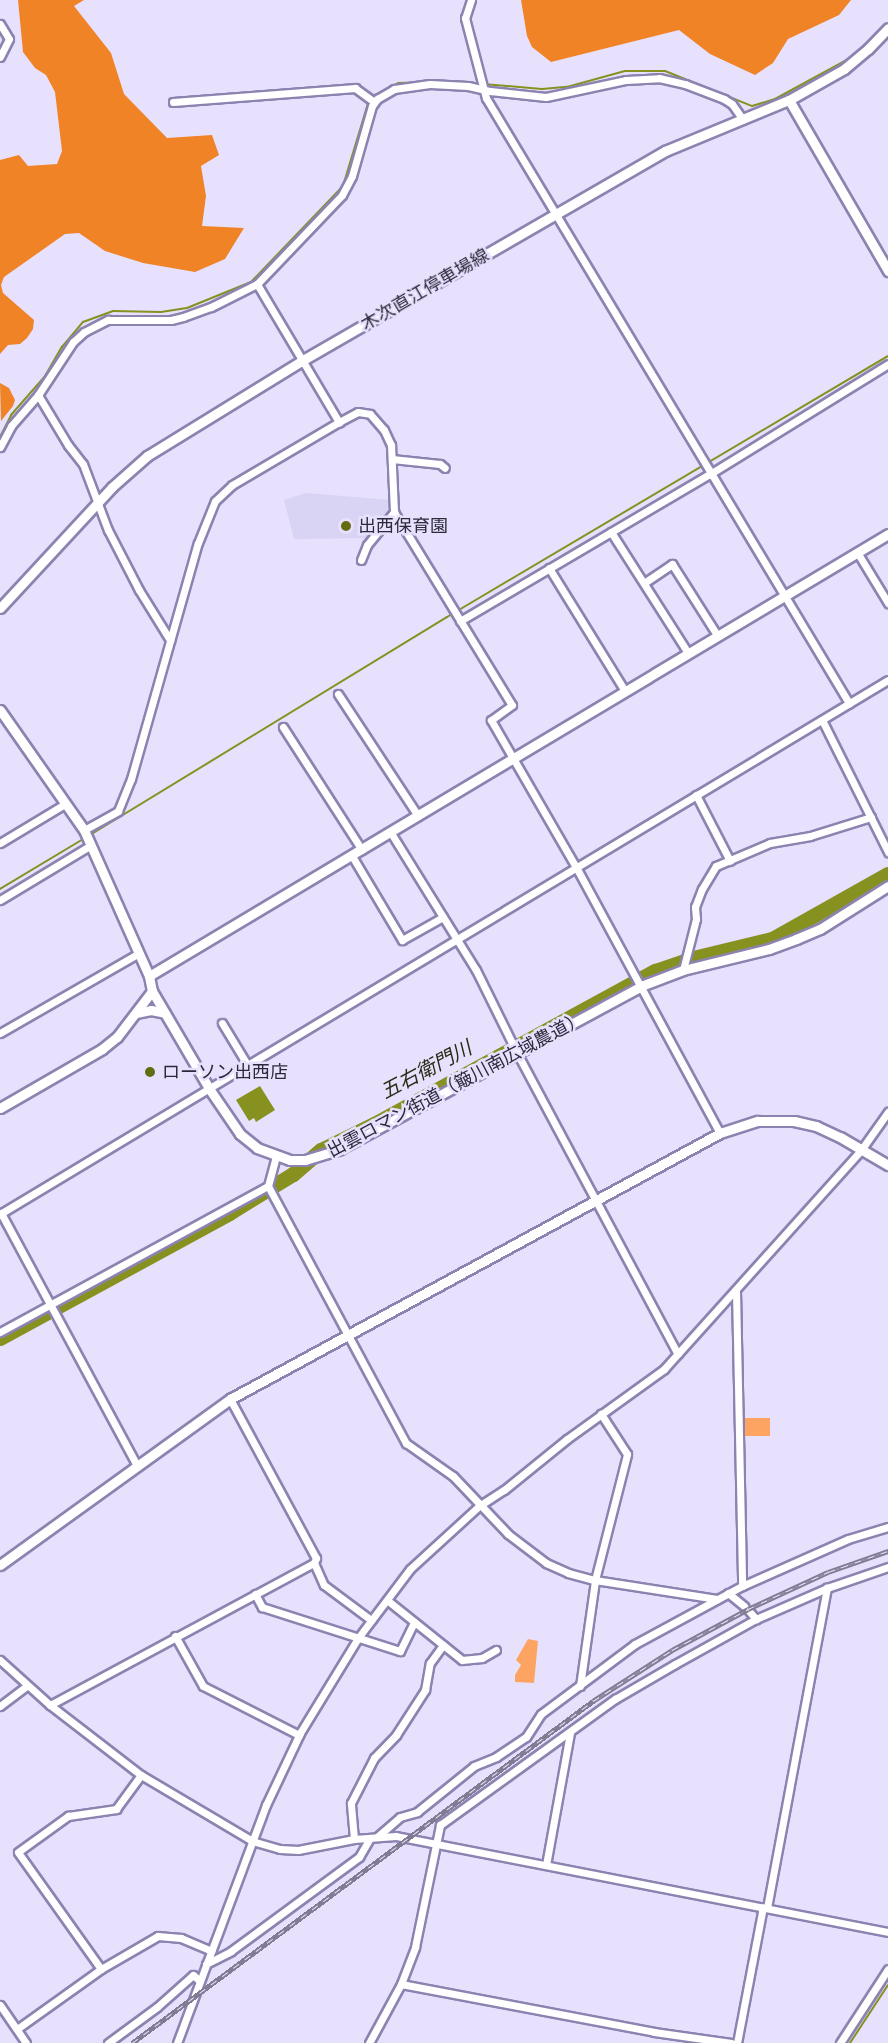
<!DOCTYPE html>
<meta charset="utf-8">
<style>
body{margin:0}
#map{position:relative;width:888px;height:2043px;overflow:hidden;background:#e7e1fe;font-family:Raleway,"Noto Sans JP",sans-serif}
div>[style]{position:absolute}
[style*='--x']{left:calc(var(--x)*1px);top:calc(var(--y)*1px);width:calc(var(--w)*1px);rotate:calc(var(--a)*1deg)}
.built>*{inset:0;background:#d9d3f4}
.green>*{inset:0;background:#fea463;transform-origin:0 0}
.forest>*{inset:0;background:#ef8326}
.water>*{inset:0;background:#869120}
.stream>*{height:2px;margin:-1px;padding:0 1px;transform-origin:1px;border-radius:1px;background:#869120}
.river>*{height:15px;margin:-7.5px;padding:0 7.5px;transform-origin:7.5px;border-radius:7.5px;background:#869120}
.roads{filter:drop-shadow(2px 0 #8d83b0) drop-shadow(-2px 0 #8d83b0) drop-shadow(0 2px #8d83b0) drop-shadow(0 -2px #8d83b0)}
.street>*{height:7px;margin:-3.5px;padding:0 3.5px;transform-origin:3.5px;border-radius:3.5px;background:#fff}
.secondary>*{height:9px;margin:-4.5px;padding:0 4.5px;transform-origin:4.5px;border-radius:4.5px;background:#fff}
.rail>*{height:4.5px;margin-top:-2.25px;transform-origin:0;background:repeating-linear-gradient(90deg,#e7e1fe 0 7px,#817c93 0 14px);box-sizing:border-box;border-block:2px solid #817c93}
.dots>*{width:16px;height:16px;translate:-50% -50%;box-sizing:border-box;border:3px solid #e7e1fe;border-radius:50%}
span{translate:-50% -50%;white-space:nowrap;text-align:center;line-height:1.15;-webkit-text-stroke:5px #e7e1fe;paint-order:stroke}
.street-label{font-size:18px;color:#2d293b}
.poi-label{font-size:18px;color:#2d293b}
.left{translate:0 -50%;text-align:left}
.water-label{font-size:20px;color:#2a2d16;font-style:italic}
</style>
<div id="map">
<div class="built">
<i style="clip-path:polygon(306px 493px,391px 500px,392px 509px,370px 538px,294px 539px,284px 500px)"></i>
</div>
<div class="green">
<i style="left:770px;top:1418px;width:18px;height:29px;rotate:90deg"></i>
<i style="clip-path:polygon(528px 1639px,538px 1641px,534px 1683px,515px 1682px,515px 1675px,521px 1665px,516px 1660px)"></i>
</div>
<div class="forest">
<i style="clip-path:polygon(18px 0,84px 0,74px 6px,111px 53px,124px 94px,167px 138px,212px 135px,219px 155px,201px 166px,206px 196px,202px 226px,244px 228px,225px 259px,195px 272px,143px 263px,105px 251px,79px 233px,65px 234px,4px 277px,1px 285px,3px 293px,34px 320px,33px 329px,27px 338px,20px 344px,8px 345px,0 354px,0 160px,19px 155px,28px 166px,57px 164px,62px 151px,55px 92px,46px 75px,35px 68px,23px 52px)"></i>
<i style="clip-path:polygon(521px 0,851px 0,839px 15px,788px 39px,773px 63px,755px 75px,710px 54px,679px 30px,551px 62px,532px 47px,527px 36px)"></i>
<i style="clip-path:polygon(0 383px,9px 388px,15px 400px,13px 406px,1px 421px)"></i>
</div>
<div class="water">
<i style="clip-path:polygon(260px 1086px,275px 1110px,256px 1122px,254px 1118px,249px 1121px,236px 1100px)"></i>
</div>
<div class="stream">
<i style="--x:459;--y:82;--w:83;--a:4.8"></i>
<i style="--x:542;--y:89;--w:25;--a:-5"></i>
<i style="--x:567;--y:87;--w:60;--a:-15.4"></i>
<i style="--x:625;--y:71;--w:40;--a:0"></i>
<i style="--x:665;--y:71;--w:94;--a:21.9"></i>
<i style="--x:752;--y:106;--w:24;--a:-17"></i>
<i style="--x:775;--y:99;--w:88;--a:-28.6"></i>
<i style="--x:0;--y:437;--w:25;--a:-63"></i>
<i style="--x:11;--y:415;--w:52;--a:-48.9"></i>
<i style="--x:45;--y:376;--w:34;--a:-60"></i>
<i style="--x:62;--y:347;--w:33;--a:-50"></i>
<i style="--x:83;--y:322;--w:32;--a:-20"></i>
<i style="--x:113;--y:311;--w:48;--a:1.2"></i>
<i style="--x:161;--y:312;--w:26;--a:-9"></i>
<i style="--x:187;--y:308;--w:69;--a:-22.1"></i>
<i style="--x:251;--y:282;--w:133;--a:-46.2"></i>
<i style="--x:343;--y:186;--w:87;--a:-73.2"></i>
<i style="--x:368;--y:103;--w:9;--a:-49"></i>
<i style="--x:374;--y:96;--w:27;--a:-28"></i>
<i style="--x:398;--y:83;--w:25;--a:-2"></i>
<i style="--x:90;--y:835;--w:418;--a:-31.4"></i>
<i style="--x:447;--y:617;--w:512;--a:-30.62"></i>
<i style="--x:0;--y:889;--w:99;--a:-31"></i>
<i style="--x:850;--y:2043;--w:69;--a:-56.8"></i>
</div>
<div class="river">
<i style="--x:0;--y:1338;--w:261;--a:-28.6"></i>
<i style="--x:229;--y:1213;--w:75;--a:-31.4"></i>
<i style="--x:293;--y:1174;--w:37;--a:-41"></i>
<i style="--x:321;--y:1150;--w:59;--a:-26.1"></i>
<i style="--x:374;--y:1124;--w:320;--a:-28.6"></i>
<i style="--x:655;--y:971;--w:40;--a:-18.9"></i>
<i style="--x:693;--y:958;--w:81;--a:-13.5"></i>
<i style="--x:772;--y:939;--w:133;--a:-29.3"></i>
</div>
<div class="roads">
<div class="street">
<i style="--x:471;--y:0;--w:19;--a:108"></i>
<i style="--x:465;--y:18;--w:83;--a:75.3"></i>
<i style="--x:486;--y:98;--w:706;--a:59.04"></i>
<i style="--x:0;--y:24;--w:17;--a:59"></i>
<i style="--x:9;--y:39;--w:20;--a:117"></i>
<i style="--x:173;--y:102;--w:183;--a:-4.4"></i>
<i style="--x:355;--y:88;--w:24;--a:36"></i>
<i style="--x:257;--y:284;--w:161;--a:59.3"></i>
<i style="--x:38;--y:395;--w:58;--a:59"></i>
<i style="--x:68;--y:445;--w:24;--a:52"></i>
<i style="--x:83;--y:464;--w:71;--a:69.3"></i>
<i style="--x:108;--y:530;--w:68;--a:62.7"></i>
<i style="--x:139;--y:590;--w:59;--a:58.2"></i>
<i style="--x:0;--y:447;--w:24;--a:-62"></i>
<i style="--x:11;--y:426;--w:41;--a:-48.9"></i>
<i style="--x:38;--y:395;--w:64;--a:-56.6"></i>
<i style="--x:73;--y:342;--w:15;--a:-42"></i>
<i style="--x:84;--y:332;--w:27;--a:-27"></i>
<i style="--x:108;--y:320;--w:63;--a:0"></i>
<i style="--x:171;--y:320;--w:12;--a:-14"></i>
<i style="--x:183;--y:317;--w:30;--a:-20"></i>
<i style="--x:211;--y:307;--w:51;--a:-26.6"></i>
<i style="--x:257;--y:284;--w:123;--a:-46.3"></i>
<i style="--x:342;--y:195;--w:21;--a:-62"></i>
<i style="--x:352;--y:176;--w:73;--a:-74.1"></i>
<i style="--x:372;--y:106;--w:9;--a:-54"></i>
<i style="--x:377;--y:99;--w:20;--a:-30"></i>
<i style="--x:394;--y:89;--w:36;--a:-8"></i>
<i style="--x:430;--y:84;--w:38;--a:3"></i>
<i style="--x:468;--y:86;--w:23;--a:13"></i>
<i style="--x:490;--y:91;--w:56;--a:6.1"></i>
<i style="--x:546;--y:97;--w:82;--a:-12"></i>
<i style="--x:626;--y:80;--w:33;--a:-3"></i>
<i style="--x:659;--y:78;--w:27;--a:13"></i>
<i style="--x:685;--y:84;--w:42;--a:21"></i>
<i style="--x:724;--y:99;--w:9;--a:32"></i>
<i style="--x:732;--y:104;--w:19;--a:55"></i>
<i style="--x:392;--y:459;--w:48;--a:5.9"></i>
<i style="--x:440;--y:464;--w:6;--a:39"></i>
<i style="--x:611;--y:532;--w:143;--a:57.5"></i>
<i style="--x:857;--y:552;--w:60;--a:58.7"></i>
<i style="--x:361;--y:560;--w:16;--a:-68"></i>
<i style="--x:367;--y:545;--w:43;--a:-50.7"></i>
<i style="--x:549;--y:568;--w:145;--a:58.3"></i>
<i style="--x:644;--y:583;--w:34;--a:-34"></i>
<i style="--x:672;--y:564;--w:84;--a:57.6"></i>
<i style="--x:460;--y:621;--w:290;--a:-30.5"></i>
<i style="--x:710;--y:474;--w:209;--a:-31.7"></i>
<i style="--x:338;--y:694;--w:146;--a:56.7"></i>
<i style="--x:822;--y:720;--w:148;--a:63.4"></i>
<i style="--x:283;--y:727;--w:146;--a:57.3"></i>
<i style="--x:696;--y:795;--w:74;--a:62.7"></i>
<i style="--x:84;--y:830;--w:39;--a:-29"></i>
<i style="--x:118;--y:811;--w:35;--a:-68"></i>
<i style="--x:131;--y:779;--w:245;--a:-74.2"></i>
<i style="--x:198;--y:543;--w:45;--a:-68"></i>
<i style="--x:215;--y:501;--w:23;--a:-43"></i>
<i style="--x:232;--y:485;--w:124;--a:-30.5"></i>
<i style="--x:339;--y:422;--w:21;--a:-28"></i>
<i style="--x:358;--y:412;--w:12;--a:9"></i>
<i style="--x:370;--y:414;--w:21;--a:49"></i>
<i style="--x:384;--y:430;--w:17;--a:65"></i>
<i style="--x:391;--y:445;--w:67;--a:87.4"></i>
<i style="--x:394;--y:512;--w:226;--a:58.6"></i>
<i style="--x:512;--y:705;--w:26;--a:144"></i>
<i style="--x:491;--y:720;--w:170;--a:60"></i>
<i style="--x:576;--y:867;--w:302;--a:61.6"></i>
<i style="--x:391;--y:833;--w:161;--a:58.2"></i>
<i style="--x:476;--y:970;--w:93;--a:63.7"></i>
<i style="--x:517;--y:1053;--w:341;--a:61.9"></i>
<i style="--x:0;--y:843;--w:76;--a:-31"></i>
<i style="--x:352;--y:856;--w:98;--a:59.2"></i>
<i style="--x:402;--y:940;--w:47;--a:-29.3"></i>
<i style="--x:0;--y:900;--w:106;--a:-31.1"></i>
<i style="--x:683;--y:970;--w:53;--a:-75.7"></i>
<i style="--x:696;--y:919;--w:12;--a:-95"></i>
<i style="--x:695;--y:907;--w:19;--a:-69"></i>
<i style="--x:702;--y:889;--w:27;--a:-59"></i>
<i style="--x:716;--y:866;--w:59;--a:-23.1"></i>
<i style="--x:770;--y:843;--w:41;--a:-9.9"></i>
<i style="--x:810;--y:836;--w:64;--a:-17.3"></i>
<i style="--x:222;--y:1023;--w:50;--a:58.8"></i>
<i style="--x:0;--y:1033;--w:160;--a:-29.9"></i>
<i style="--x:268;--y:1186;--w:292;--a:61.8"></i>
<i style="--x:406;--y:1443;--w:57;--a:35.1"></i>
<i style="--x:453;--y:1476;--w:80;--a:46.5"></i>
<i style="--x:508;--y:1534;--w:48;--a:37.3"></i>
<i style="--x:546;--y:1563;--w:24;--a:24"></i>
<i style="--x:568;--y:1573;--w:28;--a:15"></i>
<i style="--x:595;--y:1580;--w:123;--a:8.9"></i>
<i style="--x:1;--y:1213;--w:285;--a:61.7"></i>
<i style="--x:0;--y:1214;--w:1036;--a:-31.02"></i>
<i style="--x:736;--y:1291;--w:295;--a:88.8"></i>
<i style="--x:0;--y:1332;--w:305;--a:-28.6"></i>
<i style="--x:268;--y:1186;--w:30;--a:-75"></i>
<i style="--x:230;--y:1399;--w:181;--a:61.6"></i>
<i style="--x:316;--y:1558;--w:5;--a:112"></i>
<i style="--x:728;--y:1593;--w:21;--a:39"></i>
<i style="--x:255;--y:1594;--w:15;--a:62"></i>
<i style="--x:262;--y:1607;--w:145;--a:17.7"></i>
<i style="--x:400;--y:1651;--w:32;--a:-64"></i>
<i style="--x:387;--y:1600;--w:96;--a:38.7"></i>
<i style="--x:462;--y:1660;--w:20;--a:-6"></i>
<i style="--x:482;--y:1658;--w:16;--a:-30"></i>
<i style="--x:749;--y:1611;--w:11;--a:49"></i>
<i style="--x:175;--y:1636;--w:57;--a:60.8"></i>
<i style="--x:203;--y:1686;--w:108;--a:27"></i>
<i style="--x:0;--y:1660;--w:67;--a:42"></i>
<i style="--x:50;--y:1705;--w:115;--a:37.6"></i>
<i style="--x:141;--y:1775;--w:129;--a:30.7"></i>
<i style="--x:252;--y:1841;--w:29;--a:16"></i>
<i style="--x:280;--y:1849;--w:18;--a:3"></i>
<i style="--x:298;--y:1850;--w:57;--a:-11.1"></i>
<i style="--x:354;--y:1839;--w:42;--a:-4.1"></i>
<i style="--x:396;--y:1836;--w:501;--a:11.04"></i>
<i style="--x:580;--y:1686;--w:107;--a:-81.9"></i>
<i style="--x:595;--y:1580;--w:130;--a:-75.7"></i>
<i style="--x:627;--y:1454;--w:48;--a:-123"></i>
<i style="--x:50;--y:1705;--w:300;--a:-28.3"></i>
<i style="--x:314;--y:1563;--w:24;--a:66"></i>
<i style="--x:324;--y:1585;--w:59;--a:36.7"></i>
<i style="--x:0;--y:1706;--w:34;--a:-37"></i>
<i style="--x:377;--y:1837;--w:30;--a:-41"></i>
<i style="--x:400;--y:1817;--w:18;--a:-16"></i>
<i style="--x:417;--y:1812;--w:73;--a:-38.9"></i>
<i style="--x:474;--y:1766;--w:24;--a:-22"></i>
<i style="--x:496;--y:1757;--w:36;--a:-34"></i>
<i style="--x:526;--y:1737;--w:27;--a:-57"></i>
<i style="--x:541;--y:1714;--w:117;--a:-36.7"></i>
<i style="--x:635;--y:1644;--w:122;--a:-28.5"></i>
<i style="--x:742;--y:1586;--w:116;--a:-23.9"></i>
<i style="--x:848;--y:1539;--w:42;--a:-16.7"></i>
<i style="--x:354;--y:1839;--w:36;--a:-95"></i>
<i style="--x:351;--y:1803;--w:51;--a:-62.9"></i>
<i style="--x:374;--y:1758;--w:32;--a:-46"></i>
<i style="--x:396;--y:1735;--w:54;--a:-57.2"></i>
<i style="--x:425;--y:1690;--w:27;--a:-80"></i>
<i style="--x:430;--y:1663;--w:22;--a:-54"></i>
<i style="--x:546;--y:1865;--w:134;--a:-79.7"></i>
<i style="--x:767;--y:1908;--w:326;--a:-79.4"></i>
<i style="--x:206;--y:1964;--w:28;--a:-27"></i>
<i style="--x:231;--y:1951;--w:159;--a:-36.3"></i>
<i style="--x:359;--y:1857;--w:22;--a:-60"></i>
<i style="--x:101;--y:1969;--w:143;--a:-125.4"></i>
<i style="--x:18;--y:1852;--w:62;--a:-35.8"></i>
<i style="--x:68;--y:1816;--w:49;--a:-8.3"></i>
<i style="--x:116;--y:1809;--w:42;--a:-53.7"></i>
<i style="--x:401;--y:1984;--w:258;--a:10.7"></i>
<i style="--x:654;--y:2032;--w:78;--a:8.1"></i>
<i style="--x:0;--y:2005;--w:46;--a:55.6"></i>
<i style="--x:17;--y:2029;--w:103;--a:-35.5"></i>
<i style="--x:101;--y:1969;--w:66;--a:-30.1"></i>
<i style="--x:158;--y:1936;--w:23;--a:5"></i>
<i style="--x:181;--y:1938;--w:33;--a:23"></i>
<i style="--x:108;--y:2043;--w:61;--a:-36.3"></i>
<i style="--x:157;--y:2007;--w:48;--a:-41.6"></i>
<i style="--x:193;--y:1975;--w:9;--a:41"></i>
<i style="--x:177;--y:2043;--w:254;--a:-69.5"></i>
<i style="--x:266;--y:1805;--w:80;--a:-64.7"></i>
<i style="--x:300;--y:1733;--w:111;--a:-58.6"></i>
<i style="--x:358;--y:1638;--w:86;--a:-53"></i>
<i style="--x:410;--y:1569;--w:93;--a:-42.4"></i>
<i style="--x:479;--y:1506;--w:30;--a:-33"></i>
<i style="--x:504;--y:1490;--w:81;--a:-39"></i>
<i style="--x:567;--y:1439;--w:120;--a:-35.8"></i>
<i style="--x:664;--y:1369;--w:295;--a:-48"></i>
<i style="--x:861;--y:1150;--w:47;--a:-54.6"></i>
<i style="--x:369;--y:2043;--w:67;--a:-61.5"></i>
<i style="--x:401;--y:1984;--w:40;--a:-69"></i>
<i style="--x:415;--y:1947;--w:125;--a:-78.4"></i>
<i style="--x:440;--y:1825;--w:216;--a:-35.8"></i>
<i style="--x:615;--y:1699;--w:69;--a:-30.3"></i>
<i style="--x:675;--y:1664;--w:93;--a:-29.1"></i>
<i style="--x:756;--y:1619;--w:77;--a:-23.6"></i>
<i style="--x:827;--y:1588;--w:65;--a:-19"></i>
<i style="--x:737;--y:2043;--w:138;--a:-79.2"></i>
<i style="--x:840;--y:2043;--w:88;--a:-57"></i>
</div>
<div class="secondary">
<i style="--x:789;--y:100;--w:198;--a:59.9"></i>
<i style="--x:0;--y:608;--w:165;--a:-47.2"></i>
<i style="--x:112;--y:487;--w:47;--a:-41.5"></i>
<i style="--x:147;--y:456;--w:183;--a:-31.6"></i>
<i style="--x:303;--y:360;--w:418;--a:-30"></i>
<i style="--x:665;--y:151;--w:134;--a:-22.4"></i>
<i style="--x:789;--y:100;--w:63;--a:-29.4"></i>
<i style="--x:844;--y:69;--w:31;--a:-40"></i>
<i style="--x:868;--y:49;--w:29;--a:-46"></i>
<i style="--x:0;--y:710;--w:146;--a:55"></i>
<i style="--x:84;--y:830;--w:160;--a:66"></i>
<i style="--x:149;--y:976;--w:15;--a:79"></i>
<i style="--x:152;--y:991;--w:115;--a:59.6"></i>
<i style="--x:210;--y:1090;--w:53;--a:55.7"></i>
<i style="--x:240;--y:1134;--w:22;--a:39"></i>
<i style="--x:257;--y:1148;--w:35;--a:20"></i>
<i style="--x:290;--y:1160;--w:15;--a:0"></i>
<i style="--x:305;--y:1160;--w:37;--a:-17"></i>
<i style="--x:340;--y:1149;--w:342;--a:-28.4"></i>
<i style="--x:641;--y:986;--w:45;--a:-20.9"></i>
<i style="--x:683;--y:970;--w:89;--a:-13.7"></i>
<i style="--x:769;--y:949;--w:29;--a:-20"></i>
<i style="--x:796;--y:939;--w:26;--a:-23"></i>
<i style="--x:820;--y:929;--w:80;--a:-32.3"></i>
<i style="--x:149;--y:976;--w:861;--a:-30.88"></i>
<i style="--x:136;--y:1013;--w:15;--a:-11"></i>
<i style="--x:151;--y:1010;--w:14;--a:12"></i>
<i style="--x:0;--y:1108;--w:118;--a:-30"></i>
<i style="--x:102;--y:1049;--w:19;--a:-39"></i>
<i style="--x:117;--y:1037;--w:58;--a:-52.7"></i>
<i style="--x:0;--y:1565;--w:284;--a:-35.8"></i>
<i style="--x:230;--y:1399;--w:558;--a:-28.5"></i>
<i style="--x:720;--y:1133;--w:40;--a:-18"></i>
<i style="--x:758;--y:1121;--w:36;--a:0"></i>
<i style="--x:794;--y:1121;--w:23;--a:13"></i>
<i style="--x:816;--y:1126;--w:26;--a:25"></i>
<i style="--x:840;--y:1137;--w:56;--a:30.3"></i>
</div>
</div>
<div class="rail">
<i style="--x:132;--y:2043;--w:574;--a:-36.57"></i>
<i style="--x:593;--y:1701;--w:94;--a:-32.8"></i>
<i style="--x:672;--y:1650;--w:86;--a:-28.3"></i>
<i style="--x:748;--y:1609;--w:88;--a:-24.8"></i>
<i style="--x:828;--y:1572;--w:64;--a:-19.3"></i>
</div>
<div class="dots">
<i style="left:346px;top:526px;background:#646c12"></i>
<i style="left:150px;top:1072px;background:#646c12"></i>
</div>
<div class="street-label">
<span style="left:425px;top:290px;rotate:-30deg">木次直江停車場線</span>
<span style="left:456px;top:1085px;rotate:-28deg">出雲ロマン街道（簸川南広域農道）</span>
</div>
<div class="poi-label">
<span class="left" style="left:358px;top:526px">出西保育園</span>
<span class="left" style="left:162px;top:1072px">ローソン出西店</span>
</div>
<div class="water-label">
<span style="left:426px;top:1070px;rotate:-28deg">五右衛門川</span>
</div>
</div>
